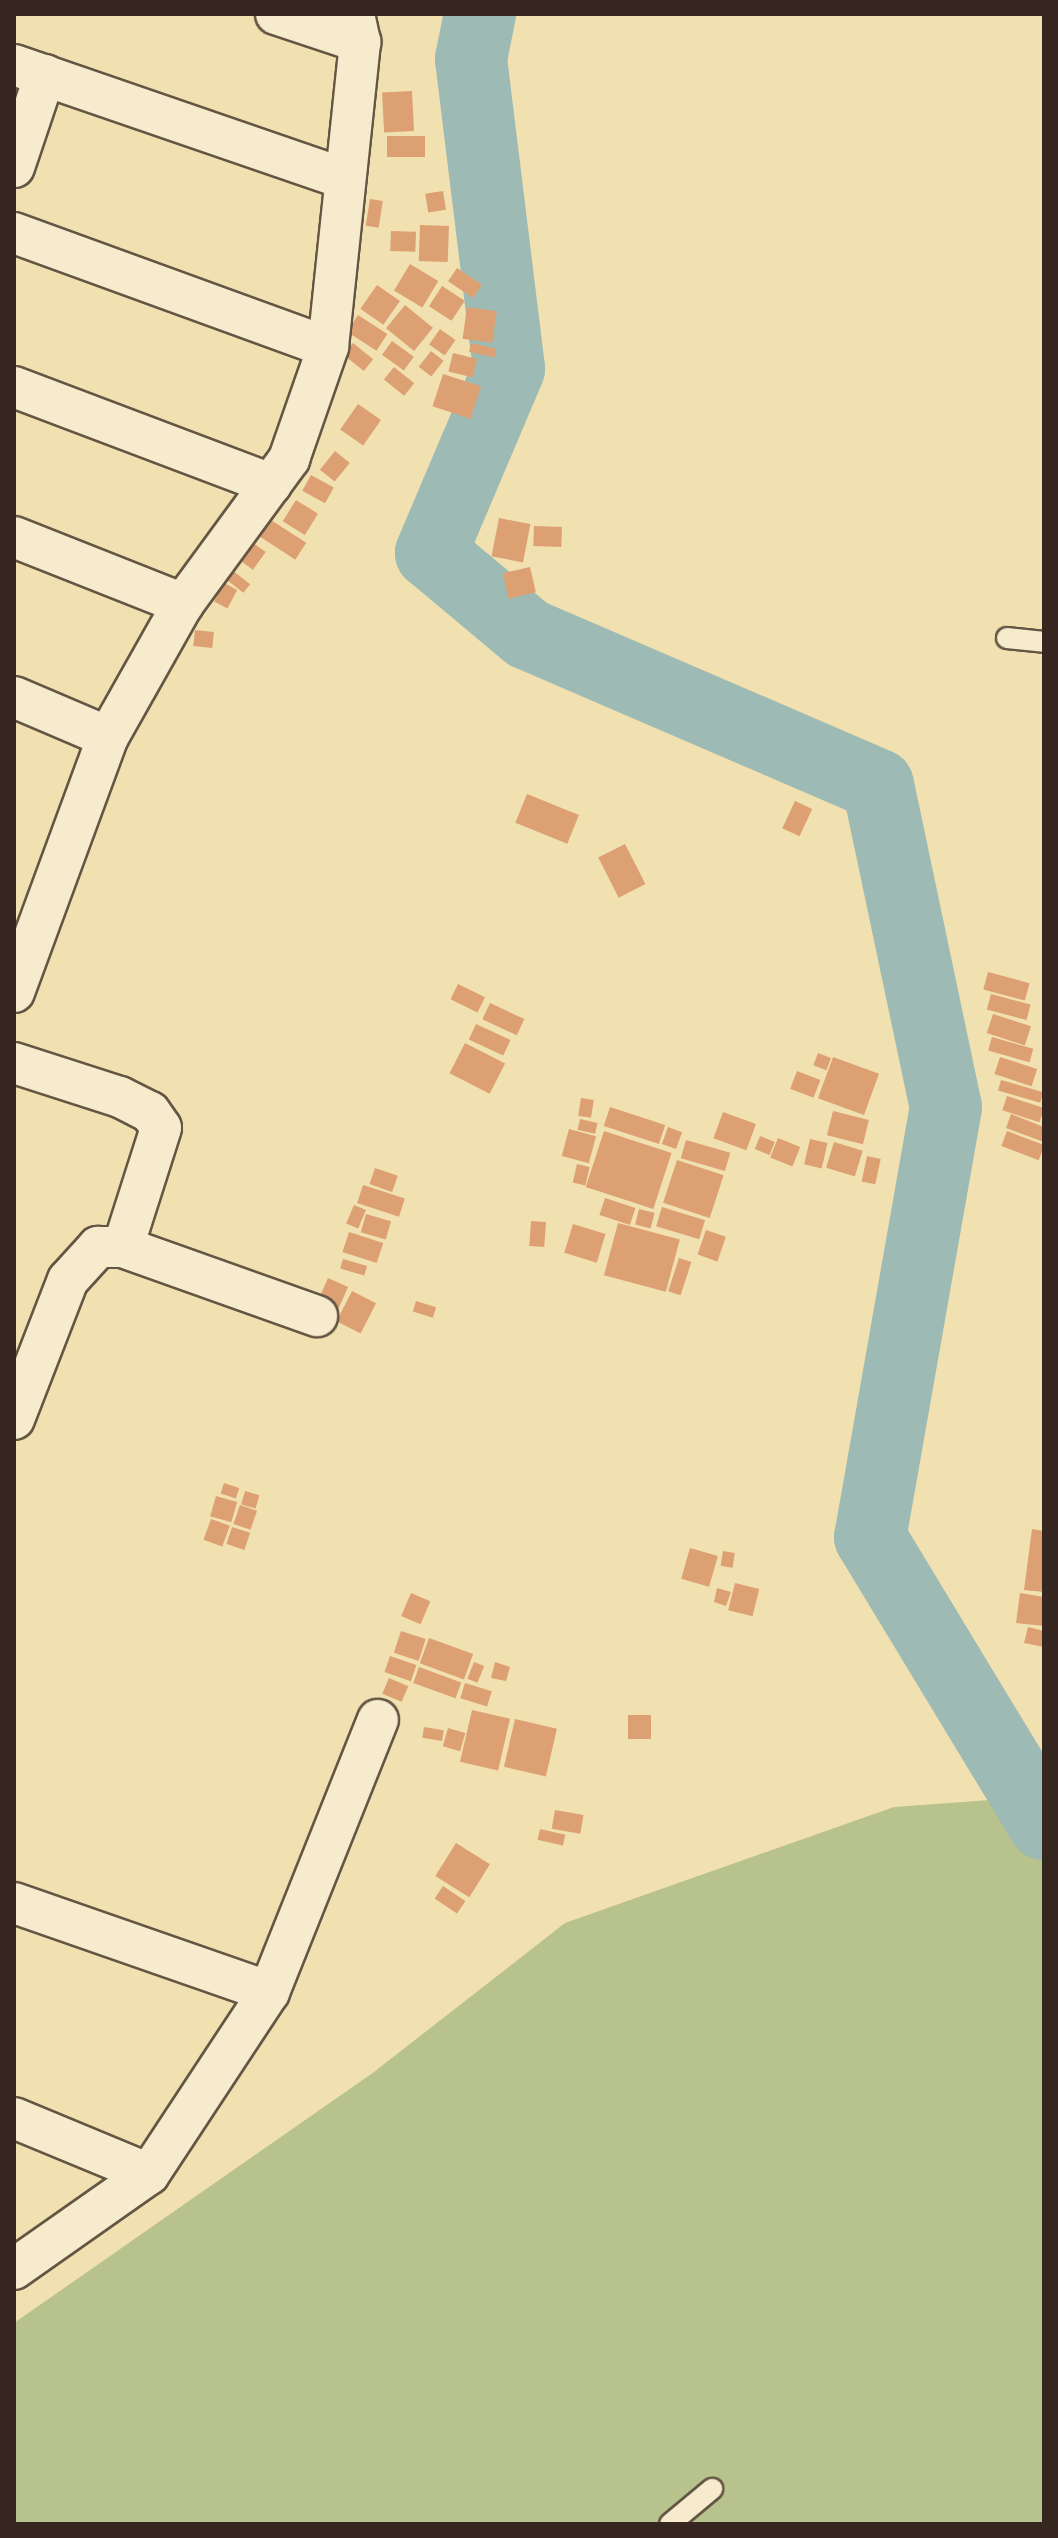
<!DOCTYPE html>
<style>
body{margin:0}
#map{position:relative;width:1058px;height:2538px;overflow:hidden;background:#f1e0b0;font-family:Alegreya,serif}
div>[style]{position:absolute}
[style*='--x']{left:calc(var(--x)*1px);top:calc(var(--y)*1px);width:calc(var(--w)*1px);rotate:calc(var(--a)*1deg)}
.green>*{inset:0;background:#b8c28c}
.river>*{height:72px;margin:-36px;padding:0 36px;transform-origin:36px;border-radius:36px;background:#9dbbb4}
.building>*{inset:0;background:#dda072;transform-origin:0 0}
.roads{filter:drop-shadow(2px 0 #645544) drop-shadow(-2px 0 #645544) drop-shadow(0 2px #645544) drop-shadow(0 -2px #645544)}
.service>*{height:20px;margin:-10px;padding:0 10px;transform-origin:10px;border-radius:10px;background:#f6ebcc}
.minor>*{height:40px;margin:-20px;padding:0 20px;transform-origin:20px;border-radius:20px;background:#f6ebcc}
span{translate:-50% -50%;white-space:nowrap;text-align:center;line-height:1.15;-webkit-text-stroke:6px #f6ebcc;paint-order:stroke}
.frame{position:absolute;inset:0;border:16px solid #352720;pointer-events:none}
</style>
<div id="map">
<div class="green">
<i style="clip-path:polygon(1044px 1796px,1044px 2524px,14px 2524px,14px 2323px,374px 2072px,565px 1923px,894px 1807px)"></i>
</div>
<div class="river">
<i style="--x:480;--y:14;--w:46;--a:101.3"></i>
<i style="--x:471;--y:59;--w:312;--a:83"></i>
<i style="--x:509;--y:369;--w:200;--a:113"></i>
<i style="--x:431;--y:553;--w:126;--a:39.9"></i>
<i style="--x:528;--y:634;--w:381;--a:23.3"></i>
<i style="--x:878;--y:785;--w:329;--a:78.1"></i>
<i style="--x:946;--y:1107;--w:437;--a:100"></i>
<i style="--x:870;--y:1537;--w:336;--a:58.8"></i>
</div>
<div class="building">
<i style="left:412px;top:91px;width:40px;height:30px;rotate:87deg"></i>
<i style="left:425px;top:136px;width:21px;height:38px;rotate:90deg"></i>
<i style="left:443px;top:191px;width:19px;height:18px;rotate:81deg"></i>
<i style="left:370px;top:199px;width:13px;height:27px;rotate:9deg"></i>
<i style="left:420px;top:225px;width:29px;height:36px;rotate:2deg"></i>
<i style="left:391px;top:231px;width:25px;height:20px;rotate:2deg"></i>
<i style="left:410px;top:264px;width:33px;height:31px;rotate:31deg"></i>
<i style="left:457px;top:268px;width:30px;height:16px;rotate:34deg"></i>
<i style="left:377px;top:285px;width:28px;height:29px;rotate:35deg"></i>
<i style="left:442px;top:286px;width:27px;height:24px;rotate:33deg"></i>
<i style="left:405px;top:305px;width:36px;height:30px;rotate:39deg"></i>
<i style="left:467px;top:307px;width:30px;height:32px;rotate:8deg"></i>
<i style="left:358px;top:315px;width:35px;height:20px;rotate:33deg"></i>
<i style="left:440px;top:329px;width:19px;height:19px;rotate:35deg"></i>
<i style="left:392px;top:341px;width:27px;height:17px;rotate:36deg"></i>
<i style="left:353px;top:343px;width:26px;height:15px;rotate:39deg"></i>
<i style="left:471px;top:343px;width:26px;height:9px;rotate:13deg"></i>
<i style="left:431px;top:351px;width:16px;height:20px;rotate:38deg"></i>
<i style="left:453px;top:353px;width:25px;height:19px;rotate:14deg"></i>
<i style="left:394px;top:367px;width:26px;height:16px;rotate:39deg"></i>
<i style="left:443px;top:374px;width:40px;height:34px;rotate:18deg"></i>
<i style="left:358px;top:404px;width:28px;height:31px;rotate:35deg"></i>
<i style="left:335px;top:451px;width:19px;height:24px;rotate:39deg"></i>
<i style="left:311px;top:475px;width:26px;height:18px;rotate:29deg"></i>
<i style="left:296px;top:500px;width:26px;height:25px;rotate:32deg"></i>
<i style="left:499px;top:518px;width:32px;height:39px;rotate:11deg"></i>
<i style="left:271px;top:520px;width:42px;height:20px;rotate:33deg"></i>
<i style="left:534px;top:526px;width:28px;height:20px;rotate:2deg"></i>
<i style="left:252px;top:542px;width:17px;height:22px;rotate:36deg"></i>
<i style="left:530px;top:567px;width:26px;height:28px;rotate:77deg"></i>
<i style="left:232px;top:570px;width:23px;height:11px;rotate:38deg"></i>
<i style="left:224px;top:583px;width:15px;height:21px;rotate:28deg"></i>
<i style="left:195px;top:630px;width:19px;height:16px;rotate:6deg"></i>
<i style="left:527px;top:794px;width:56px;height:31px;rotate:22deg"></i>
<i style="left:795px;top:801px;width:19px;height:30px;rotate:25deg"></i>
<i style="left:625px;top:844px;width:45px;height:30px;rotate:63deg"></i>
<i style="left:988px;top:972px;width:43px;height:18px;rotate:15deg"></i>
<i style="left:458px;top:984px;width:30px;height:17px;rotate:26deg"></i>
<i style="left:991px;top:994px;width:41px;height:16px;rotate:15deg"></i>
<i style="left:490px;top:1003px;width:38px;height:18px;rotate:25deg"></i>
<i style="left:993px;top:1014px;width:40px;height:20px;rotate:18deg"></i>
<i style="left:476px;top:1024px;width:38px;height:17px;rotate:25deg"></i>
<i style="left:992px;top:1037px;width:43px;height:14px;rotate:16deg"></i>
<i style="left:465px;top:1043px;width:45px;height:34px;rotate:27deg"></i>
<i style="left:818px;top:1053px;width:14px;height:13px;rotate:21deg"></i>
<i style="left:833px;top:1057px;width:49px;height:44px;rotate:20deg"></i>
<i style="left:1000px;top:1057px;width:39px;height:18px;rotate:18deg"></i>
<i style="left:797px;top:1071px;width:25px;height:19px;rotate:21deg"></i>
<i style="left:1001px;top:1080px;width:44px;height:11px;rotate:16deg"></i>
<i style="left:1007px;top:1096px;width:39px;height:15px;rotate:18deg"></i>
<i style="left:581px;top:1098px;width:13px;height:18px;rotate:9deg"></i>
<i style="left:610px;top:1107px;width:58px;height:20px;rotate:18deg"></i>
<i style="left:833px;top:1111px;width:37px;height:25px;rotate:14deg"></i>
<i style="left:723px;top:1112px;width:35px;height:28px;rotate:20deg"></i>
<i style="clip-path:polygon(1011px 1114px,1044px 1127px,1044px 1142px,1006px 1128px)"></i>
<i style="left:580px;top:1119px;width:18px;height:11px;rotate:13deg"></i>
<i style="left:668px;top:1127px;width:15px;height:18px;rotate:20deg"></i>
<i style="left:569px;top:1129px;width:28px;height:28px;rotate:15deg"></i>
<i style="left:604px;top:1131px;width:71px;height:59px;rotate:18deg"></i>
<i style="left:1007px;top:1131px;width:40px;height:16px;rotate:21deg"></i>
<i style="left:760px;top:1136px;width:16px;height:14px;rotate:22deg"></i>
<i style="left:778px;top:1138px;width:24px;height:21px;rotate:22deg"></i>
<i style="left:810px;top:1139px;width:18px;height:26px;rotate:13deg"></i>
<i style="left:686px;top:1140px;width:46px;height:19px;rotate:16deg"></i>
<i style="left:834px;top:1142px;width:30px;height:27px;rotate:17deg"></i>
<i style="left:867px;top:1156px;width:14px;height:26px;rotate:12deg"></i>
<i style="left:677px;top:1160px;width:49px;height:45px;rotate:18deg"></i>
<i style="left:577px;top:1164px;width:13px;height:19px;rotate:13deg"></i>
<i style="left:375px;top:1168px;width:24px;height:17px;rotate:19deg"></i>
<i style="left:363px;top:1185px;width:44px;height:19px;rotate:18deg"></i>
<i style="left:605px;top:1198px;width:32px;height:18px;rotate:18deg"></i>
<i style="left:354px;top:1205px;width:13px;height:20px;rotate:23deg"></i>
<i style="left:662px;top:1207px;width:45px;height:20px;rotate:17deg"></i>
<i style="left:639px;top:1209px;width:16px;height:16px;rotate:14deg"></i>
<i style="left:366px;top:1214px;width:26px;height:19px;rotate:16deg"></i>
<i style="left:531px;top:1221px;width:15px;height:25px;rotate:4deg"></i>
<i style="left:618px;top:1223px;width:64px;height:54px;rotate:15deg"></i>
<i style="left:573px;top:1224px;width:34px;height:30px;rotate:17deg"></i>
<i style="left:706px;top:1230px;width:21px;height:26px;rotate:19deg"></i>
<i style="left:349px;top:1232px;width:36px;height:21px;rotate:18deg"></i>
<i style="left:679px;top:1258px;width:13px;height:35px;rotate:18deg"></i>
<i style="left:343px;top:1259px;width:25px;height:10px;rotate:16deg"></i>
<i style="left:328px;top:1278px;width:22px;height:30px;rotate:24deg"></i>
<i style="left:352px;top:1291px;width:27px;height:34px;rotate:27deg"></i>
<i style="left:416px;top:1301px;width:21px;height:11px;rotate:17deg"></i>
<i style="left:224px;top:1483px;width:16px;height:11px;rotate:18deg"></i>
<i style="left:245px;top:1491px;width:15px;height:14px;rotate:16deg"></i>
<i style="left:216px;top:1496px;width:22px;height:21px;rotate:16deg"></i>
<i style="left:240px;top:1505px;width:18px;height:20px;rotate:19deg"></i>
<i style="left:211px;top:1519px;width:20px;height:22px;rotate:20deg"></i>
<i style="left:232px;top:1527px;width:19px;height:18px;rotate:18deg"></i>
<i style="clip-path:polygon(1032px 1529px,1044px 1531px,1044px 1592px,1024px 1590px)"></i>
<i style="left:690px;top:1548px;width:29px;height:32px;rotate:16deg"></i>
<i style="left:723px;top:1551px;width:12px;height:15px;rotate:9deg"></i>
<i style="left:735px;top:1583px;width:25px;height:28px;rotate:14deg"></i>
<i style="clip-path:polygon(717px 1588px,731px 1592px,726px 1606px,714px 1602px)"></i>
<i style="left:411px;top:1593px;width:21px;height:25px;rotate:23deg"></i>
<i style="clip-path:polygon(1020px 1593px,1044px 1597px,1044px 1626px,1016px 1623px)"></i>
<i style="clip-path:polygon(1028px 1627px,1044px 1631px,1044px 1647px,1024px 1643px)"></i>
<i style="left:401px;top:1631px;width:26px;height:23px;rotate:18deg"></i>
<i style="left:429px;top:1638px;width:47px;height:27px;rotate:20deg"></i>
<i style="left:390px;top:1656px;width:28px;height:17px;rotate:19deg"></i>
<i style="left:474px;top:1662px;width:11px;height:18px;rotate:22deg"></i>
<i style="clip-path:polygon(495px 1662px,510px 1667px,506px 1681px,491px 1678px)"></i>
<i style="left:419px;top:1667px;width:45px;height:17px;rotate:20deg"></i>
<i style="left:389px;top:1678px;width:21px;height:17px;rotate:23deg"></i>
<i style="left:465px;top:1683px;width:28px;height:16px;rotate:17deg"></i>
<i style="left:472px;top:1710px;width:39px;height:53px;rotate:13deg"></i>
<i style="left:628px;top:1715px;width:23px;height:24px"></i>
<i style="left:515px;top:1719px;width:43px;height:49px;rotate:13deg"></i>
<i style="left:424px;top:1727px;width:20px;height:11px;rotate:9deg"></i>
<i style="left:448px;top:1728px;width:18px;height:19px;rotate:16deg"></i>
<i style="left:555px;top:1810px;width:29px;height:19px;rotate:10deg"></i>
<i style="left:540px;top:1829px;width:26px;height:11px;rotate:13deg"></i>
<i style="left:456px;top:1843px;width:40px;height:39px;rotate:32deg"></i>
<i style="left:443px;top:1886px;width:27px;height:15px;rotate:34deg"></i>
</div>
<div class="roads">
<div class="service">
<i style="--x:1007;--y:638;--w:37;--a:6"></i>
<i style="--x:670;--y:2524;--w:55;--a:-39.8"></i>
</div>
<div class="minor">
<i style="--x:276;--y:14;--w:89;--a:18.4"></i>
<i style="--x:14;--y:65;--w:350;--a:19"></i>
<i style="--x:14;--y:167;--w:97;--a:-71.4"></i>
<i style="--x:14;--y:233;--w:334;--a:20"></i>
<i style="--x:14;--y:387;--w:275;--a:20.7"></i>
<i style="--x:14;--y:537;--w:182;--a:21.6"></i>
<i style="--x:14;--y:697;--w:102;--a:23.1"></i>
<i style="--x:14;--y:992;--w:272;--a:-69.8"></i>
<i style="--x:108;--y:737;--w:153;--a:-60.6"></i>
<i style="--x:183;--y:604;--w:180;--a:-53.8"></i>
<i style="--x:289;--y:459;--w:119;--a:-70.8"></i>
<i style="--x:328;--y:347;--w:307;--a:-84"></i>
<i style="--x:360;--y:42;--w:29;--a:-102"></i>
<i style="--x:14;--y:1063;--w:111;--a:17.8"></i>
<i style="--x:120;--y:1097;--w:34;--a:27"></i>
<i style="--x:150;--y:1112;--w:19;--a:55"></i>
<i style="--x:161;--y:1128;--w:125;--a:107.7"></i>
<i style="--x:14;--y:1419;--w:149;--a:-68.8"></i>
<i style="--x:68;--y:1280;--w:45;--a:-47.7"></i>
<i style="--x:98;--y:1247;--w:25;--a:0"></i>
<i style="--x:123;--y:1247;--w:206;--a:19.6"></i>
<i style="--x:14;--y:1903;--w:270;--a:19.2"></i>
<i style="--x:269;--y:1992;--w:218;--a:123.4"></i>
<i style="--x:149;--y:2174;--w:165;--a:144.9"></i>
<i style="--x:269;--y:1992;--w:293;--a:-68.2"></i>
<i style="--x:14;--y:2118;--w:146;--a:22.5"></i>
</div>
</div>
<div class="frame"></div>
</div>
